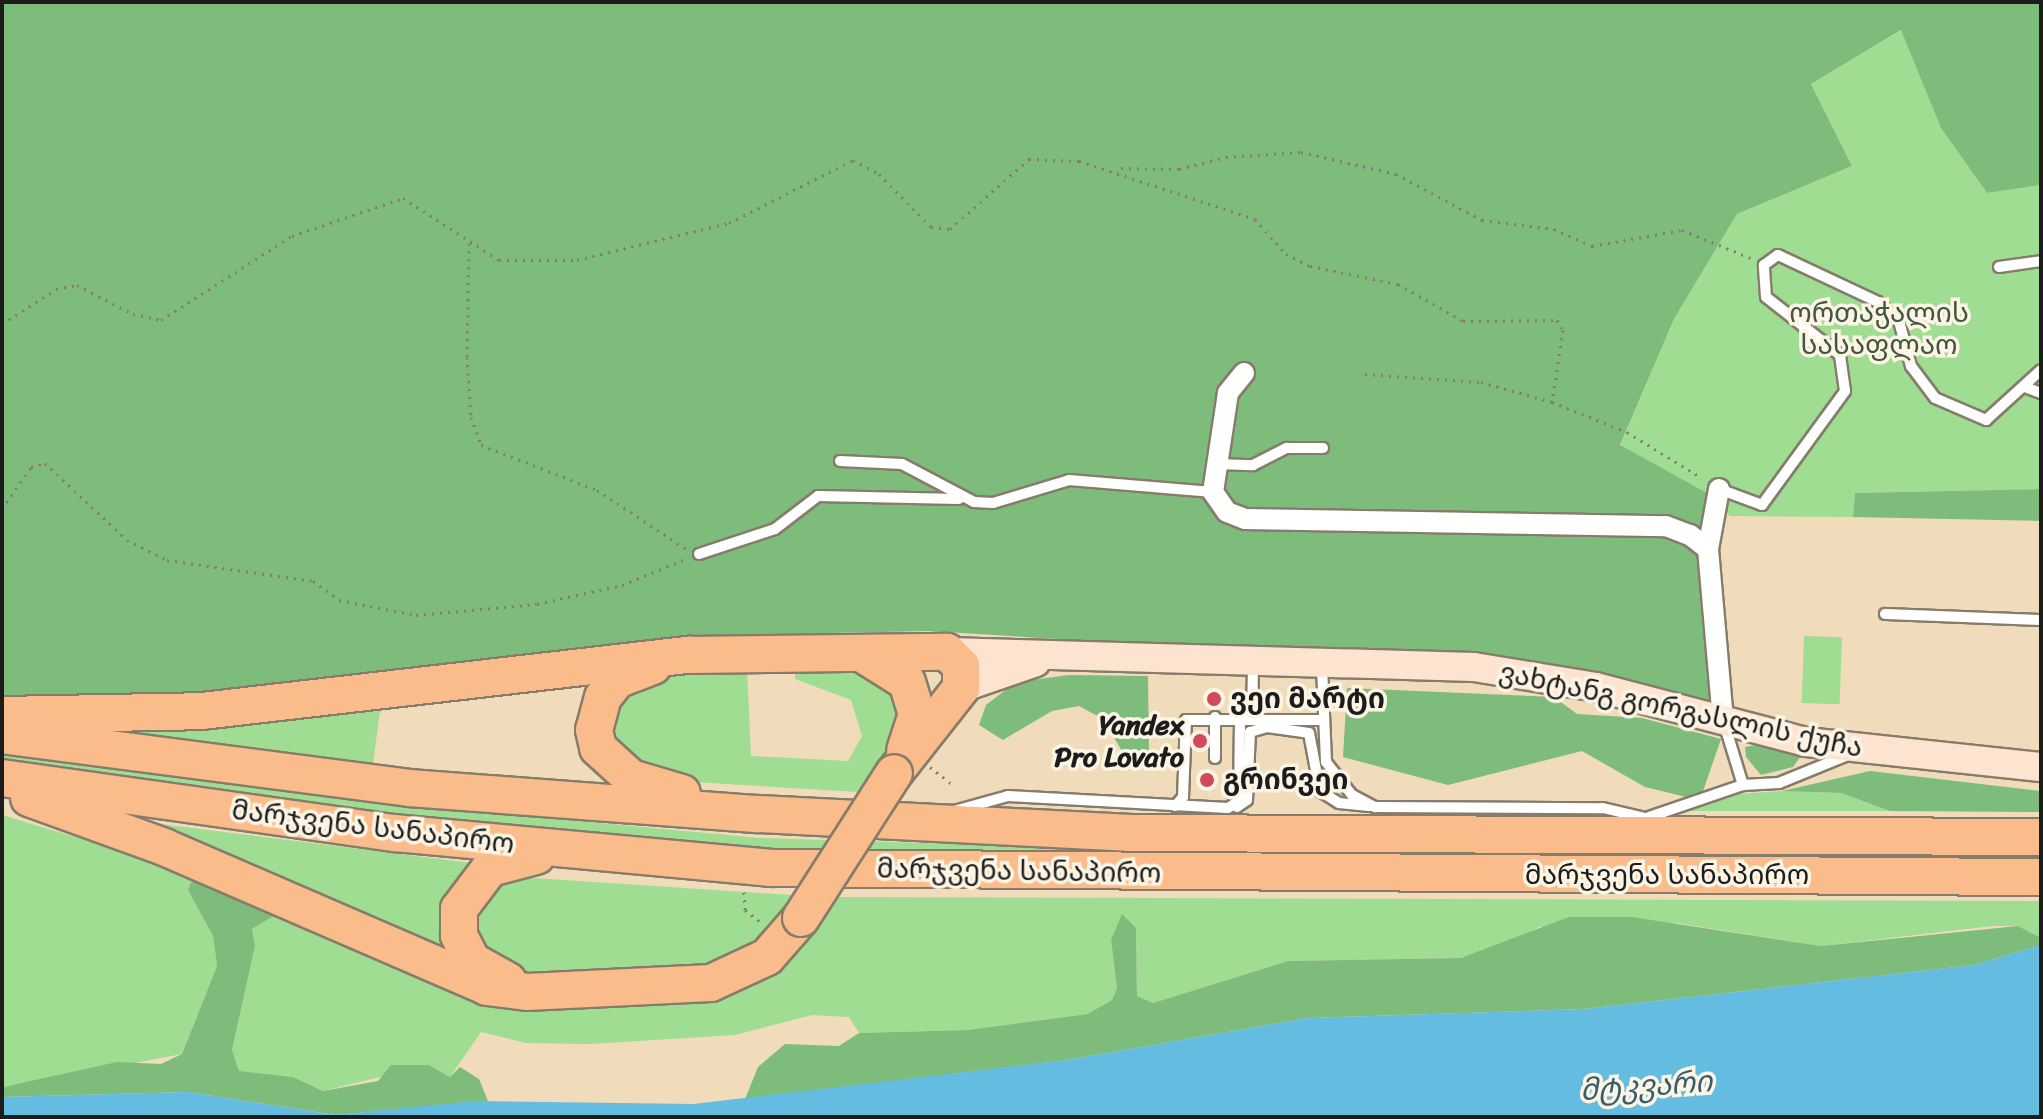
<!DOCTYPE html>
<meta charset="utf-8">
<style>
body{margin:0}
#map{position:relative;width:2043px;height:1119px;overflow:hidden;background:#f0dbba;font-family:Sriracha,"Noto Sans Georgian",sans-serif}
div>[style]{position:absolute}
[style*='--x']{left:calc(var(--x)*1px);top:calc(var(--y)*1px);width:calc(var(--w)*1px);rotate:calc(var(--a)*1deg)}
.green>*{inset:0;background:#9edd92;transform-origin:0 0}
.forest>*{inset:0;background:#7ebc7c}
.water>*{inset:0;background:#64bce1}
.path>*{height:3px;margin-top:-1.5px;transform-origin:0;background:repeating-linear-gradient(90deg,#867c6b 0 2px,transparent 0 8px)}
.roads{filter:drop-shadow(2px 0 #867c6b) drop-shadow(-2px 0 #867c6b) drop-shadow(0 2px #867c6b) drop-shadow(0 -2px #867c6b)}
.lane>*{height:10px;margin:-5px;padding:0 5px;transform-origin:5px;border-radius:5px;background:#fff}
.street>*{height:20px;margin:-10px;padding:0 10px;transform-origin:10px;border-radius:10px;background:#fff}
.secondary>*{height:28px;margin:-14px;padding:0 14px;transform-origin:14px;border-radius:14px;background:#fde4d1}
.highway>*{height:36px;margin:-18px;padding:0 18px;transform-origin:18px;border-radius:18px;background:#fabc8b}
.bridges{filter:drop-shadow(2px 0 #867c6b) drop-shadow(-2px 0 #867c6b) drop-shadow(0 2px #867c6b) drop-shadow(0 -2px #867c6b)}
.highway-bridge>*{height:36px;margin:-18px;padding:0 18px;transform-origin:18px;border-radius:18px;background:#fabc8b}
.dots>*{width:22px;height:22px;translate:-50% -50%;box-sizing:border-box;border:4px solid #fcf5e5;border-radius:50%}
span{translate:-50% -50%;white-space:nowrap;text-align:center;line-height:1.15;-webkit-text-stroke:7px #fcf5e5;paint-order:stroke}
.park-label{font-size:28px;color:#43563f}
.poi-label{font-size:28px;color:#1c1c1c;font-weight:700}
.left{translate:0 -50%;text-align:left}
.right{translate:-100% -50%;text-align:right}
.street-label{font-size:28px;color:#1c1c1c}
.water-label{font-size:30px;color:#395c6b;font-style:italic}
.frame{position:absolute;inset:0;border:4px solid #1c1c1c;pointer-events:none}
</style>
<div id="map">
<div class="green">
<i style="clip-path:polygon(1902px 30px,1941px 128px,1987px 193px,2041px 185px,2041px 489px,1855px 493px,1853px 517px,1730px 516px,1707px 493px,1620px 446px,1674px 319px,1737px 214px,1852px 166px,1811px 84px)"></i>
<i style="left:1804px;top:636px;width:38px;height:67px;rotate:2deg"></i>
<i style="clip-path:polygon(795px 666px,874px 674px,902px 703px,885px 773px,871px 772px,858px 792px,661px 780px,611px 760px,607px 698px,643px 677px,747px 669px,751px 756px,848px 761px,862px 736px,851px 700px,795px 679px)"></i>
<i style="clip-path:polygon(381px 704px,373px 764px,116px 732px,115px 726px)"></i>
<i style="clip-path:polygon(2px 751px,352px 800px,760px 838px,1214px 852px,2041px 852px,2041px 861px,1217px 860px,762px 848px,350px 812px,2px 761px)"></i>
<i style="clip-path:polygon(1782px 791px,1841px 793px,1890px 811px,1690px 811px,1686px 797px)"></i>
<i style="clip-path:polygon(2px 815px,195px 873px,188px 890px,213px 936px,217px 966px,182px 1054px,2px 1088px)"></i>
<i style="clip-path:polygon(121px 819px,472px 863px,461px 962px)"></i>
<i style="clip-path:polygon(518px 877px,792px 895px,761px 940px,723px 965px,511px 972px,478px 955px,473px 898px,487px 881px)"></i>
<i style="clip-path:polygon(837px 897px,2041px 901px,2041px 938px,2018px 926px,1993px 926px,1821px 946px,1677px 923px,1539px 927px,1507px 946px,1461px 958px,1288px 961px,1153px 1003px,1137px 996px,1136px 928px,1111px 940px,1117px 988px,1112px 1000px,1086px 1014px,968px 1030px,859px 1033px,849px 1017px,812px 1015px,735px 1035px,590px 1044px,526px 1043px,481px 1032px,450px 1077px,429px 1065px,323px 1091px,293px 1077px,239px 1072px,232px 1050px,255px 946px,252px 929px,282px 911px,442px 982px,778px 967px)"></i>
</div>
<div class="forest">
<i style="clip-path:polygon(2px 2px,2041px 2px,2041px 185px,1987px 193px,1941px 128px,1901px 30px,1811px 84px,1852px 166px,1737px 214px,1674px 319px,1620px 445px,1707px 493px,1698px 570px,1710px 706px,1121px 643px,929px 631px,743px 635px,332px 689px,2px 701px)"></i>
<i style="clip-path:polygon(2041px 489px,2041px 521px,1853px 517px,1855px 493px)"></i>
<i style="clip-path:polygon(1069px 675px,1148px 676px,1149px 755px,1122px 751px,1103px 719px,1079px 706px,1052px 711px,1003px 740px,979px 725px,986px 705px,1016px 682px)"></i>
<i style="clip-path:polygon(1347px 688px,1554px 697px,1577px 714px,1642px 718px,1721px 739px,1702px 794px,1686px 797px,1645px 787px,1582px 751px,1448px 785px,1343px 757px)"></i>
<i style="clip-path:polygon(1756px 745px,1800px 757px,1793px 767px,1761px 775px,1746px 757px,1745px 747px)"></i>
<i style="clip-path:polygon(1870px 771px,2041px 791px,2041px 812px,1890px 811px,1841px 793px,1782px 791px)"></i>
<i style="clip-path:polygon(195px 873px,282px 911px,252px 929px,255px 946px,232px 1050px,239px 1071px,293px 1077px,323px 1091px,378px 1081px,391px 1065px,429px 1065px,450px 1077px,460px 1067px,479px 1079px,488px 1101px,335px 1115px,188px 1092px,2px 1097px,2px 1088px,17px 1084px,117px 1062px,161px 1064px,182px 1054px,217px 966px,213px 936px,188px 890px)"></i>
<i style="clip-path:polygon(1122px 914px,1136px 928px,1137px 996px,1153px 1003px,1288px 961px,1461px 958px,1569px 917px,1632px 917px,1821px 946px,2018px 926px,2041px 938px,2041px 945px,1974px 965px,1584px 1009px,1308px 1018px,1067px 1060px,745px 1099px,758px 1067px,785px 1044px,839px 1046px,859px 1033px,968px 1030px,1087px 1014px,1112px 1000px,1117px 988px,1111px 940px)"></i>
</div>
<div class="water">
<i style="clip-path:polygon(2041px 945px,2041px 1117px,2px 1117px,2px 1097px,188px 1092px,335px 1115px,475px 1101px,693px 1104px,1067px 1060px,1308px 1018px,1584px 1009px,1974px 965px)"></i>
</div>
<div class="path">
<i style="--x:1121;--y:168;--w:58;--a:1"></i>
<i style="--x:1179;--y:169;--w:49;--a:-14.3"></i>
<i style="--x:1226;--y:157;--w:75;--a:-3.8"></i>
<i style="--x:1301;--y:152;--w:98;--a:13"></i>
<i style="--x:1396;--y:174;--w:98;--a:28.1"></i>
<i style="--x:1482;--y:220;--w:73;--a:7.1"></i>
<i style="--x:1554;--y:229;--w:42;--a:24.1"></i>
<i style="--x:1592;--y:246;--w:91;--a:-10.1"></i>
<i style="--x:1682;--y:230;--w:77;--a:22.2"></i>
<i style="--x:469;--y:243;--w:114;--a:91"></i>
<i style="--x:467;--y:357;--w:60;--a:86.2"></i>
<i style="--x:471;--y:417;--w:30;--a:70"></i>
<i style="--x:481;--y:445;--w:124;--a:21.2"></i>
<i style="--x:597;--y:490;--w:107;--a:33.5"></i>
<i style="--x:2;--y:324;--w:64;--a:-32.9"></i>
<i style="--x:56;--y:289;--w:21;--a:-11"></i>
<i style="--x:77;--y:285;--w:63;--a:27.4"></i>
<i style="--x:133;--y:314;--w:29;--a:12"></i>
<i style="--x:161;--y:320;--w:156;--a:-32.7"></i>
<i style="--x:292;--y:236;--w:117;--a:-18.9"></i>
<i style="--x:403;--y:198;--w:114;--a:32.9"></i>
<i style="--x:499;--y:260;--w:78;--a:0"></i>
<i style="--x:577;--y:260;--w:156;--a:-13.7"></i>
<i style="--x:729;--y:223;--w:139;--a:-26.9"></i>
<i style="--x:853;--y:160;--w:30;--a:28"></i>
<i style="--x:879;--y:174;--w:74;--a:45.5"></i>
<i style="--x:931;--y:227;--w:19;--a:6"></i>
<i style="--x:950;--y:229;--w:106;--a:-41.5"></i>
<i style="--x:1029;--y:159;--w:50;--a:2.3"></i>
<i style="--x:1079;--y:161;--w:185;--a:18.2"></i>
<i style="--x:1255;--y:219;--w:47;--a:48.5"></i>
<i style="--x:1286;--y:254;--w:27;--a:27"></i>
<i style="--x:1310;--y:266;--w:90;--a:11.6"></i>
<i style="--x:1398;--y:284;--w:75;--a:29.6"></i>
<i style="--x:1463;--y:321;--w:94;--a:-0.6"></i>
<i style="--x:1557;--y:320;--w:12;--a:59"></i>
<i style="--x:1563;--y:330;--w:73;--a:98.7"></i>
<i style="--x:1365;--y:374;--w:116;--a:3.9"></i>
<i style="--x:1481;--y:382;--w:74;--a:15.7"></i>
<i style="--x:1552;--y:402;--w:81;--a:21.8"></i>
<i style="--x:1627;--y:432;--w:88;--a:31.5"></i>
<i style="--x:2;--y:509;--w:51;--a:-55.4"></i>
<i style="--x:31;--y:467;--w:15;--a:-16"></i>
<i style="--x:45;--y:463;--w:112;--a:43.2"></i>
<i style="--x:127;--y:540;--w:45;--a:26.6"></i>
<i style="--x:167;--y:560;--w:148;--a:8.2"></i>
<i style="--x:313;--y:581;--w:32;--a:36"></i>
<i style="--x:339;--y:600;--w:78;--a:11"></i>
<i style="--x:416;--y:615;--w:121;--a:-5.2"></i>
<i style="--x:537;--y:604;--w:87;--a:-12.6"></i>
<i style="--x:622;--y:585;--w:71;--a:-22.2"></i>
<i style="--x:930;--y:767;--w:28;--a:38"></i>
<i style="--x:744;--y:892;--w:18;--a:87"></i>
<i style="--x:745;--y:910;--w:23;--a:38"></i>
</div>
<div class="roads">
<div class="lane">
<i style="--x:1999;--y:267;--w:42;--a:-8.1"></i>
<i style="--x:2025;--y:387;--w:17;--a:21"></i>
<i style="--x:840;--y:461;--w:62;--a:2.8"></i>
<i style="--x:902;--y:464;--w:81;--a:27.8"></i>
<i style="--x:974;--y:502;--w:19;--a:3"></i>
<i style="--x:993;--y:503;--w:79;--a:-16.8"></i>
<i style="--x:1069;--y:480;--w:144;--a:4.8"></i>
<i style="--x:1217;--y:464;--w:36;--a:2"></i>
<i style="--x:1253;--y:465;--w:38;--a:-27"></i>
<i style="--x:1287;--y:448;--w:36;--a:0"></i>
<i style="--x:1719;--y:489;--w:46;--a:20.4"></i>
<i style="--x:1762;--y:505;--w:141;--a:-53.9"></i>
<i style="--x:1845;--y:391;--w:36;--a:-98"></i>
<i style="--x:1840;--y:355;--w:94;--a:-141.9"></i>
<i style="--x:1766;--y:297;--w:32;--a:-94"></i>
<i style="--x:1764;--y:265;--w:17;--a:-36"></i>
<i style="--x:1778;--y:255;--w:110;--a:25.2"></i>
<i style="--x:1878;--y:302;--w:28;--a:42"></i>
<i style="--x:1899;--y:321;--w:47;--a:75.1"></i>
<i style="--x:1911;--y:366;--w:40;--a:53"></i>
<i style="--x:1935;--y:398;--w:56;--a:23.3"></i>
<i style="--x:1986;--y:420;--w:74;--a:-42.3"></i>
<i style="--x:699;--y:554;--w:80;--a:-18.2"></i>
<i style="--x:775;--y:529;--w:54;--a:-37.5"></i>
<i style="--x:818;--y:496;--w:141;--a:1.2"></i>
<i style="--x:1885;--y:614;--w:156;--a:2.2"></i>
<i style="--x:1322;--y:666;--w:96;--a:87.6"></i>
<i style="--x:1326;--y:762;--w:42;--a:51.8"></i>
<i style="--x:1352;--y:795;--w:26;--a:28"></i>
<i style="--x:1375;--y:807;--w:228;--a:0.3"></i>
<i style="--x:1603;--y:808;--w:61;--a:13.3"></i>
<i style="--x:1252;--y:718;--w:54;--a:-88.9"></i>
<i style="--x:1724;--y:723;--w:65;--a:73"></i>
<i style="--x:1743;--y:785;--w:36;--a:-3"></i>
<i style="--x:1779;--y:783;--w:74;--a:-22.1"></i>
<i style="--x:1215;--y:758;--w:41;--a:-90"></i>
<i style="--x:1175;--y:806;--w:12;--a:-48"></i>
<i style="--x:1183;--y:797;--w:77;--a:-87.8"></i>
<i style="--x:1186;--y:720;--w:135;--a:0"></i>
<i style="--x:1237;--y:807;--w:12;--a:-35"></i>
<i style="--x:1247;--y:800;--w:68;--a:-87.5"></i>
<i style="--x:1250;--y:732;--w:18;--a:-16"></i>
<i style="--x:1267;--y:727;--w:42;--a:8.1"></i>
<i style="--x:1309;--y:733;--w:59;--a:79.3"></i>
<i style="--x:1320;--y:791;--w:22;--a:32"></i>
<i style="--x:1339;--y:803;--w:30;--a:6"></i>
<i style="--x:954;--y:811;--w:56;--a:-15.5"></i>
<i style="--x:1008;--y:796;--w:220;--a:3.1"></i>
<i style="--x:1228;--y:808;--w:13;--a:-32"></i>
<i style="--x:1239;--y:801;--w:83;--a:-89.3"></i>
<i style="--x:1649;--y:817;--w:99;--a:-18.8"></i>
</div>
<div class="street">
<i style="--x:1244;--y:373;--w:26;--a:129"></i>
<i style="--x:1228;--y:393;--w:100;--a:98.6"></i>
<i style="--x:1213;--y:492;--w:24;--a:55"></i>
<i style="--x:1227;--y:512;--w:19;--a:21"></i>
<i style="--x:1245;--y:519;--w:421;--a:1"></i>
<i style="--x:1666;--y:526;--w:26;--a:21"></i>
<i style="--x:1690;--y:535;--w:23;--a:38"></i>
<i style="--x:1708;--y:549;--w:171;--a:85"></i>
<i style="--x:1708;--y:549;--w:61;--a:-79.6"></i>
</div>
<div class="secondary">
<i style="--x:947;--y:652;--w:527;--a:1.63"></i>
<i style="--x:1474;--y:667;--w:124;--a:9.3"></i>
<i style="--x:1596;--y:687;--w:217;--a:14.7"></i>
<i style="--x:1806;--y:742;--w:236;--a:6.1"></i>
<i style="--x:961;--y:688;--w:79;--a:-19.1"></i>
</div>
<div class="highway">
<i style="--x:861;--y:653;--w:54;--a:32.2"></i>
<i style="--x:907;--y:682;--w:34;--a:73"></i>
<i style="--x:917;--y:714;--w:38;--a:108"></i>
<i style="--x:653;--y:666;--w:39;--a:159"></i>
<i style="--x:617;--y:680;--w:22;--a:129"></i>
<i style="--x:603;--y:697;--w:34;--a:105"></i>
<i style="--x:594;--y:730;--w:18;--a:77"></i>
<i style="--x:598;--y:748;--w:45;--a:42.3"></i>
<i style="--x:631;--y:778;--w:53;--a:16.4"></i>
<i style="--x:2;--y:715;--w:200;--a:-1.1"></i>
<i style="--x:202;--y:711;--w:490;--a:-6.6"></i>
<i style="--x:689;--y:655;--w:258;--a:-0.7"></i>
<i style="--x:947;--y:652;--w:20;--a:45"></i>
<i style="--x:961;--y:666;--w:22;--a:90"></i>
<i style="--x:961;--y:688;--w:108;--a:128.2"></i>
<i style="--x:2;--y:735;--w:410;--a:7.4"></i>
<i style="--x:409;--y:788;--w:350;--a:4.3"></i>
<i style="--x:758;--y:814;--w:371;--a:2.9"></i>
<i style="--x:1129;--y:833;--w:912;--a:0.25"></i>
<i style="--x:2;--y:778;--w:397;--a:8"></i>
<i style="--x:395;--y:833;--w:377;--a:5.3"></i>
<i style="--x:770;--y:868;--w:1271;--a:0.41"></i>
<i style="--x:29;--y:798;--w:144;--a:19.9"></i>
<i style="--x:164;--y:847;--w:352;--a:23.4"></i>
<i style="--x:487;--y:987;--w:40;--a:7.1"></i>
<i style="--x:527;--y:992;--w:184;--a:-2.8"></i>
<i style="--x:711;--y:983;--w:62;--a:-24.9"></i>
<i style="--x:767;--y:957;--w:52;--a:-48.9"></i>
<i style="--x:508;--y:981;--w:41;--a:-150.9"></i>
<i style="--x:472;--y:961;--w:29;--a:-117"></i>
<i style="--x:459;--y:935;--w:26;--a:-90"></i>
<i style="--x:459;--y:909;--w:51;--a:-52.9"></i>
<i style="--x:490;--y:868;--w:48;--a:-14.6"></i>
</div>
</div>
<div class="bridges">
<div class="highway-bridge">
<i style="--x:801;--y:918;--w:172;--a:-57.3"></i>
</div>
</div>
<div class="dots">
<i style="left:1214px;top:699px;background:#d1495b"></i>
<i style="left:1200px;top:741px;background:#d1495b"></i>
<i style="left:1207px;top:780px;background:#d1495b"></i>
</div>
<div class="park-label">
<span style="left:1879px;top:329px">ორთაჭალის<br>სასაფლაო</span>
</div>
<div class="poi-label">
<span class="left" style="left:1230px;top:699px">ვეი მარტი</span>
<span class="right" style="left:1184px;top:741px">Yandex<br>Pro Lovato</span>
<span class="left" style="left:1223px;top:780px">გრინვეი</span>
</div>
<div class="street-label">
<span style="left:1681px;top:710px;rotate:12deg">ვახტანგ გორგასლის ქუჩა</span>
<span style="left:373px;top:827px;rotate:7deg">მარჯვენა სანაპირო</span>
<span style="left:1019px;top:871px;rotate:1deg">მარჯვენა სანაპირო</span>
<span style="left:1667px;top:875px">მარჯვენა სანაპირო</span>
</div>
<div class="water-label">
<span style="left:1646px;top:1086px;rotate:-4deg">მტკვარი</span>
</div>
<div class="frame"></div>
</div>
